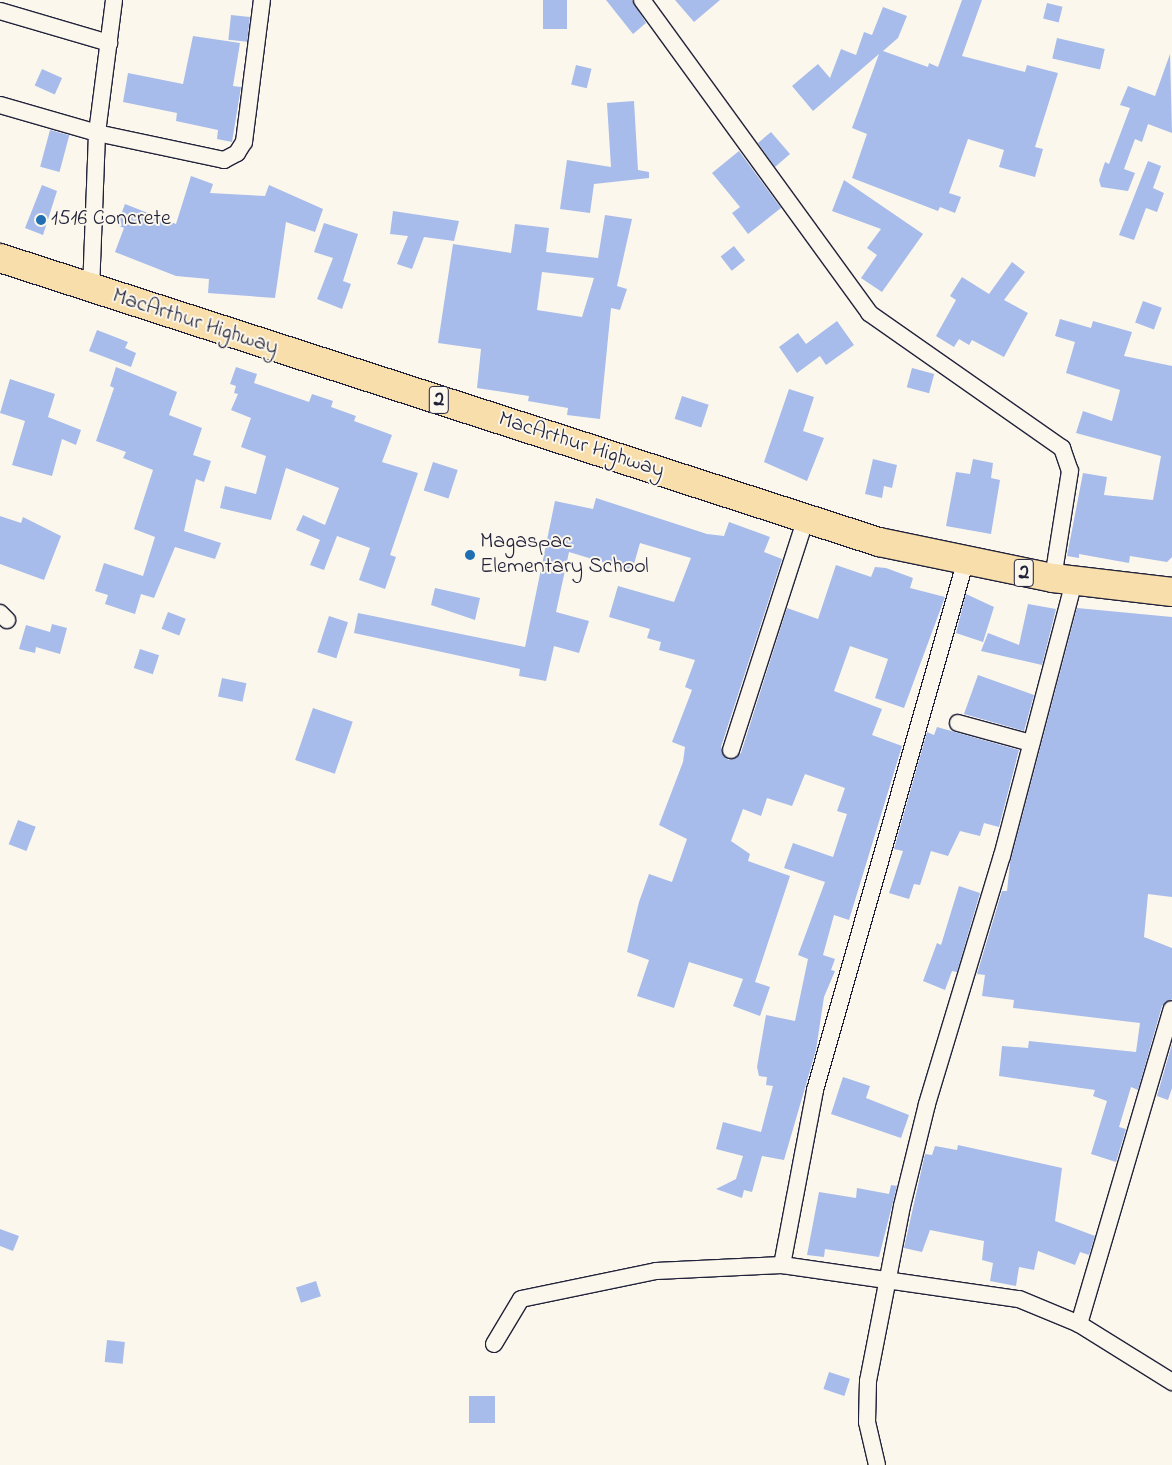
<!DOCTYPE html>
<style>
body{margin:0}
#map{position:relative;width:1172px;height:1465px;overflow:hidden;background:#fbf7ec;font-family:"Indie Flower",sans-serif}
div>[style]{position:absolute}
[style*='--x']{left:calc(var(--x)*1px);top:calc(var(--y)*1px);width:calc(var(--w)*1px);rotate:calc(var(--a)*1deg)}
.building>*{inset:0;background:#a7bcea;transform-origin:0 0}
.roads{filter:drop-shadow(1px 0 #22223b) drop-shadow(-1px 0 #22223b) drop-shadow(0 1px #22223b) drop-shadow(0 -1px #22223b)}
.minor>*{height:16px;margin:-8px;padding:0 8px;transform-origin:8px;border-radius:8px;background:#fbf7ec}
.trunk>*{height:28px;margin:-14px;padding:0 14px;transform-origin:14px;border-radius:14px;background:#f8deab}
.dots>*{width:14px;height:14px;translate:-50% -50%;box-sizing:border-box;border:2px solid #fbf7ec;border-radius:50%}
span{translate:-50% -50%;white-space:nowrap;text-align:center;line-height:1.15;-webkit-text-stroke:4px #fbf7ec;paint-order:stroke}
.shield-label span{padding:1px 4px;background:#fbf7ec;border:1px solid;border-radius:4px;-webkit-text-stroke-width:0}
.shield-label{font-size:21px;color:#22223b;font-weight:700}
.poi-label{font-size:22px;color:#22223b}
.left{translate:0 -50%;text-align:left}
.street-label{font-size:22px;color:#22223b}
</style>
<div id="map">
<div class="building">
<i style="left:543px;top:0;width:24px;height:29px"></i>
<i style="clip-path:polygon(606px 0,632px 0,646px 23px,633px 34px)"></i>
<i style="clip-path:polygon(675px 0,720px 0,694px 22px)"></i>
<i style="clip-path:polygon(962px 0,982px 0,962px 56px,1025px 72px,1027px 65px,1058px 73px,1035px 147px,1043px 149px,1035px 177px,999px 167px,1004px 150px,968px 139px,949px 193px,961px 197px,955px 213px,940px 207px,938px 211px,852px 178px,867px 134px,852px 128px,879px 54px,813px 111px,792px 86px,818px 64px,830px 78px,841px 49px,856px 55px,864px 32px,872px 35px,883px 7px,907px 16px,898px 38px,883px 51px,928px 67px,929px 63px,938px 67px)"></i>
<i style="left:1047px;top:3px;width:16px;height:16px;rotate:14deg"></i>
<i style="left:231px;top:15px;width:19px;height:25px;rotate:6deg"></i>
<i style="clip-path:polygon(193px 36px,240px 43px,233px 86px,241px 87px,232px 142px,217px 139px,218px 130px,176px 121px,177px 113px,123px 102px,128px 73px,183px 84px)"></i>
<i style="left:1057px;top:38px;width:49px;height:21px;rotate:13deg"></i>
<i style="clip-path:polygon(1170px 54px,1172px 133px,1148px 124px,1142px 142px,1135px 139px,1124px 169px,1135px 173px,1128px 191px,1101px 187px,1099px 180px,1105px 162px,1109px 164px,1130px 108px,1120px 105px,1128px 86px,1155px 96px)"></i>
<i style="left:576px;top:65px;width:16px;height:20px;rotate:14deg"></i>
<i style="left:42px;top:69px;width:22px;height:18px;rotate:24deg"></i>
<i style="clip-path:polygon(634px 101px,638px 170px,649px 172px,649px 178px,594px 184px,590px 213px,560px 209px,567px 160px,611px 167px,607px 103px)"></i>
<i style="left:50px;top:130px;width:20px;height:38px;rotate:15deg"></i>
<i style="clip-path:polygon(771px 132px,790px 154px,775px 167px,758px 143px)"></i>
<i style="clip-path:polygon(739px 151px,781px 208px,748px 234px,732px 213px,740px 207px,712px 173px)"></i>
<i style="clip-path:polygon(1148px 161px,1161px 166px,1153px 188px,1164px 193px,1157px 212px,1146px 208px,1134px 240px,1119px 235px)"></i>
<i style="clip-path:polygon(191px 176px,213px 184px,210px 193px,265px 196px,269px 185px,323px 209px,315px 232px,286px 222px,275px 298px,208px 293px,209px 279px,176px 276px,115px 252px,124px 228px,117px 225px,125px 204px,176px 224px)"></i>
<i style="clip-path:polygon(844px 180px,923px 234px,882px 292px,861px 278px,877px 255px,867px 248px,881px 229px,832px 211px)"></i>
<i style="clip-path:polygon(42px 185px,57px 191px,43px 235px,25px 228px)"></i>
<i style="clip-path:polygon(393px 211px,459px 221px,454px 241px,424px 237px,412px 269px,397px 264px,408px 236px,390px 234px)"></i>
<i style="clip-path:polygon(evenodd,605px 215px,632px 219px,617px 286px,627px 289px,620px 310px,611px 308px,600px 419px,567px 415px,568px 408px,528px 401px,529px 396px,477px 388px,481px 349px,438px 343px,453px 244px,511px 253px,515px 224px,549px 228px,546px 252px,598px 258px,605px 215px,542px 272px,594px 278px,582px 317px,537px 310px,542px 272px)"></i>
<i style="clip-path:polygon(324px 223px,358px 234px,343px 281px,351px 284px,342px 309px,317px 299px,333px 258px,314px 252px)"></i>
<i style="left:734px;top:246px;width:18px;height:17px;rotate:52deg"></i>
<i style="clip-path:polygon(1012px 262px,1025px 272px,1004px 300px,1028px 313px,1004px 357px,972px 340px,969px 345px,959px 339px,954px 347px,936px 336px,956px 300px,950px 296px,962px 277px,989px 294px)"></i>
<i style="left:1143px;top:301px;width:20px;height:23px;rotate:20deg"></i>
<i style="clip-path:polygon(1060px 319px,1091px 328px,1093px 321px,1132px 332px,1124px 356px,1172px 366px,1172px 557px,1167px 562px,1130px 556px,1129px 563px,1079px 554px,1079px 558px,1067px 556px,1083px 473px,1107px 477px,1104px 495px,1153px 500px,1161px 456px,1076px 433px,1083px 411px,1112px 421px,1120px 390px,1066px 373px,1075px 342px,1055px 336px)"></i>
<i style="clip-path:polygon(837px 321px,854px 345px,826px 365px,820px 356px,797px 373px,779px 347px,798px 333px,806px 344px)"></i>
<i style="clip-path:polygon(97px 330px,128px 342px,125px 348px,136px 353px,131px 367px,89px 351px)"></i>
<i style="clip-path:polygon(116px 367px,177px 392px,169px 415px,202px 428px,193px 455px,211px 461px,204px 482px,196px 479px,184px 531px,221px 543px,215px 559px,175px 547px,154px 598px,141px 594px,135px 614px,105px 604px,108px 595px,95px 591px,104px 563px,143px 576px,155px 537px,134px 529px,153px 470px,123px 458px,126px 452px,96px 441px,114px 388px,110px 386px)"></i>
<i style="clip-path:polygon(236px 367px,257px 374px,254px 383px,309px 402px,312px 394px,333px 401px,331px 407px,356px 416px,354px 421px,392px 435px,382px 462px,418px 473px,390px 555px,396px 557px,385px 589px,359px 580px,370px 548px,337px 536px,324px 570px,310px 565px,320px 540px,296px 530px,303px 515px,325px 525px,339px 488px,286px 468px,271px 520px,220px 508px,225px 486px,256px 494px,266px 456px,241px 447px,251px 418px,231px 410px,238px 394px,234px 393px,236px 386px,230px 384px)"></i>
<i style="left:912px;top:368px;width:23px;height:20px;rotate:15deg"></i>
<i style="clip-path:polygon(10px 379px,55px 394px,48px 417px,81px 430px,76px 445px,62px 439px,52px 476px,12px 465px,25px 421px,0 413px)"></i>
<i style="clip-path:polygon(789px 389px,814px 397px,803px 431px,824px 438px,807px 481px,764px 462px)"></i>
<i style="left:682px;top:396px;width:28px;height:24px;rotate:18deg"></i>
<i style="clip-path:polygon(873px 459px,897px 465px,892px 488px,884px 486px,882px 498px,865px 494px)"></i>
<i style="clip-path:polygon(973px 459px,993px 463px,991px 478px,1000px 480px,991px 534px,946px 526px,956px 472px,970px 474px)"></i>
<i style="left:433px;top:462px;width:26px;height:30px;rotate:18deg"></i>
<i style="clip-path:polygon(596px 498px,707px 534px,724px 536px,729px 522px,770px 537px,764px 552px,782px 559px,721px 747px,728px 760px,741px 753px,787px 608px,818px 619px,836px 565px,871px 577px,875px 567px,886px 568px,913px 578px,910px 588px,945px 597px,904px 708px,875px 698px,888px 659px,850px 646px,834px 691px,882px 709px,872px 735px,902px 746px,849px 920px,834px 915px,823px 955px,835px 959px,831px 970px,835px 971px,824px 997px,816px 1050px,784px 1160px,762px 1156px,752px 1192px,744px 1190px,742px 1198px,716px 1189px,736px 1179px,743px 1156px,716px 1149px,723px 1122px,761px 1132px,773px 1086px,766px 1085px,767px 1077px,759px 1076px,757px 1067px,766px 1015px,795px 1021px,808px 959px,798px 955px,825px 882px,784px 868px,793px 843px,833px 857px,847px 814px,837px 811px,845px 788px,805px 774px,792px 806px,767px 798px,761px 816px,743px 809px,731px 841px,750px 854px,748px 861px,790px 876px,755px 982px,770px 987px,760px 1016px,733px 1006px,743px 979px,689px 962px,674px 1008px,637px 996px,649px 960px,627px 952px,639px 902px,649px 874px,672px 882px,687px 839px,659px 825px,683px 762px,685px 747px,672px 742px,692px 690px,685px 687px,695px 660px,659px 650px,661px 642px,647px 638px,650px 629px,609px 617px,618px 586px,674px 602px,691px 558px,640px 543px,632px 571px,569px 552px,556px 612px,589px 621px,579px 653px,554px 646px,546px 681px,519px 676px,520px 669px,354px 633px,358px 613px,525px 647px,555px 501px,593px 509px)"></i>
<i style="clip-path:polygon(0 516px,21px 523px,23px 517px,61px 536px,44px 580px,0 564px)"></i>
<i style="clip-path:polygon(435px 588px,480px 598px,475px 620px,431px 605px)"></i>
<i style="clip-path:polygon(966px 594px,994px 607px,983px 642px,956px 633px)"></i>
<i style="clip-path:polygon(1028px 604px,1056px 609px,1042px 665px,981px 651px,988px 633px,1019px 645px)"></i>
<i style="clip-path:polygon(1077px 608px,1172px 617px,1172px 897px,1148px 894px,1144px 937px,1172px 948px,1172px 999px,1162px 1006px,1138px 1090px,1131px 1087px,1119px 1127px,1126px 1129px,1116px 1162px,1091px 1154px,1107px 1101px,1093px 1096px,1095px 1090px,999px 1076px,1002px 1046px,1028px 1048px,1029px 1041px,1136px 1052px,1140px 1023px,1013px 1008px,1014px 1000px,982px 996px,985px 975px,977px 974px,1002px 891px,1007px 891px,1010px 863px)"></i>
<i style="left:168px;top:612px;width:19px;height:18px;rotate:21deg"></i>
<i style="left:329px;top:616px;width:20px;height:38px;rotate:18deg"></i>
<i style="clip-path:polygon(52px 624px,67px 628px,60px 654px,36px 647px,35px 653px,19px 649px,26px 625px,50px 632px)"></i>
<i style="left:140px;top:649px;width:20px;height:20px;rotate:18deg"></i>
<i style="clip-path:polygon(978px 675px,1034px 695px,1024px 731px,964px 714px)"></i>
<i style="left:222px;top:678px;width:25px;height:19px;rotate:12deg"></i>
<i style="left:313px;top:708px;width:42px;height:55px;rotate:19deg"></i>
<i style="clip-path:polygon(937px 727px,1019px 750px,999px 827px,984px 823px,980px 836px,960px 831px,948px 856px,931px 851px,920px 885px,914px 884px,909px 899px,889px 893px,903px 851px,894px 849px,927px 732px,934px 735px)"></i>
<i style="left:18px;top:820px;width:19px;height:26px;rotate:21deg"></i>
<i style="clip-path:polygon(959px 886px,980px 893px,957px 972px,952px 971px,945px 990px,923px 981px,937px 943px,941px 945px)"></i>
<i style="clip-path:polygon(1172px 1044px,1172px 1088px,1168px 1100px,1157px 1096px)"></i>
<i style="clip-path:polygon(843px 1077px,870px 1086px,866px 1098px,909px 1115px,901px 1138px,831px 1114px)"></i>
<i style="clip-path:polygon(958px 1145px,1062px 1168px,1055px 1221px,1095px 1236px,1089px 1255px,1080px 1252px,1075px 1265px,1038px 1251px,1034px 1270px,1019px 1267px,1016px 1286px,990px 1281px,993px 1263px,982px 1260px,984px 1241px,930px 1230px,922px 1252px,904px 1248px,925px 1154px,932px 1155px,935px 1146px,957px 1150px)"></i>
<i style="clip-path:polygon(891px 1185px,897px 1186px,879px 1257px,825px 1249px,824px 1257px,807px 1255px,819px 1192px,856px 1198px,857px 1188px,889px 1194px)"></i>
<i style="clip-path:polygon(0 1229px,19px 1236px,13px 1251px,0 1246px)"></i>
<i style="left:316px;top:1281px;width:16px;height:21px;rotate:72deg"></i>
<i style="left:107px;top:1340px;width:18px;height:22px;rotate:6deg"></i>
<i style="left:829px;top:1372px;width:22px;height:18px;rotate:18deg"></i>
<i style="left:469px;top:1396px;width:26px;height:27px"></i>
</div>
<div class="roads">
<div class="minor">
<i style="--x:642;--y:0;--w:387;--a:54"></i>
<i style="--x:869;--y:313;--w:236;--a:35"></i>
<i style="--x:1062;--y:448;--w:24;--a:71"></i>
<i style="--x:1070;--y:471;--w:108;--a:99"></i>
<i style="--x:0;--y:11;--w:114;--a:16.4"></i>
<i style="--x:0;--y:105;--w:101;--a:16.1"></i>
<i style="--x:97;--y:133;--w:130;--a:12"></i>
<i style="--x:224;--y:160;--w:15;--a:-28"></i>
<i style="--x:237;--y:153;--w:13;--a:-58"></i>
<i style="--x:244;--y:142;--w:143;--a:-82.8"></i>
<i style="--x:91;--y:290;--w:157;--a:-87.8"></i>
<i style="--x:97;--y:133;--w:134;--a:-82.7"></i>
<i style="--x:0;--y:613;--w:10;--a:45"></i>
<i style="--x:958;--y:723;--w:76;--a:15.3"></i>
<i style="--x:731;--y:750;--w:244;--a:-72.1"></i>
<i style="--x:782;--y:1265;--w:178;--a:-79.3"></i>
<i style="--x:815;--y:1090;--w:548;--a:-74.11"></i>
<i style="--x:1079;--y:1324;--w:328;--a:-73.6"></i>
<i style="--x:494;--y:1344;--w:52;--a:-59"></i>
<i style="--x:521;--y:1299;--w:138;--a:-11.7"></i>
<i style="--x:656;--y:1271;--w:126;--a:-2.7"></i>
<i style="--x:782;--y:1265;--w:239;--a:8.2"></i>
<i style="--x:1019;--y:1299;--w:65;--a:22.6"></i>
<i style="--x:1079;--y:1324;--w:110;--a:31.9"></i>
<i style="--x:877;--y:1465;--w:44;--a:-103.1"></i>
<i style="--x:867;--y:1422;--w:41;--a:-88.6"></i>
<i style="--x:868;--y:1381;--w:178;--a:-79"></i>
<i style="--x:902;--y:1206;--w:105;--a:-76.2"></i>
<i style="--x:927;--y:1104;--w:259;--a:-73.2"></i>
<i style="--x:1002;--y:856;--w:284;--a:-75.3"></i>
</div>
<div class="trunk">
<i style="--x:0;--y:258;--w:924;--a:17.91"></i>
<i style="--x:879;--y:542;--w:178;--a:11.7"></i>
<i style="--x:1053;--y:578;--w:120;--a:6.7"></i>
</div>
</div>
<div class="dots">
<i style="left:41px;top:220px;background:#1f6fb2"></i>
<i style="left:470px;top:555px;background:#1f6fb2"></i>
</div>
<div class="shield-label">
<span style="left:439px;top:400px">2</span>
<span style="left:1024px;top:573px">2</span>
</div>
<div class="poi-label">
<span class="left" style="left:51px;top:220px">1516 Concrete</span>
<span class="left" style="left:480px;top:555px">Magaspac<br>Elementary School</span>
</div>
<div class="street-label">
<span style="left:195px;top:323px;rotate:18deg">MacArthur Highway</span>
<span style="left:581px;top:446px;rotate:18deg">MacArthur Highway</span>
</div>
</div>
